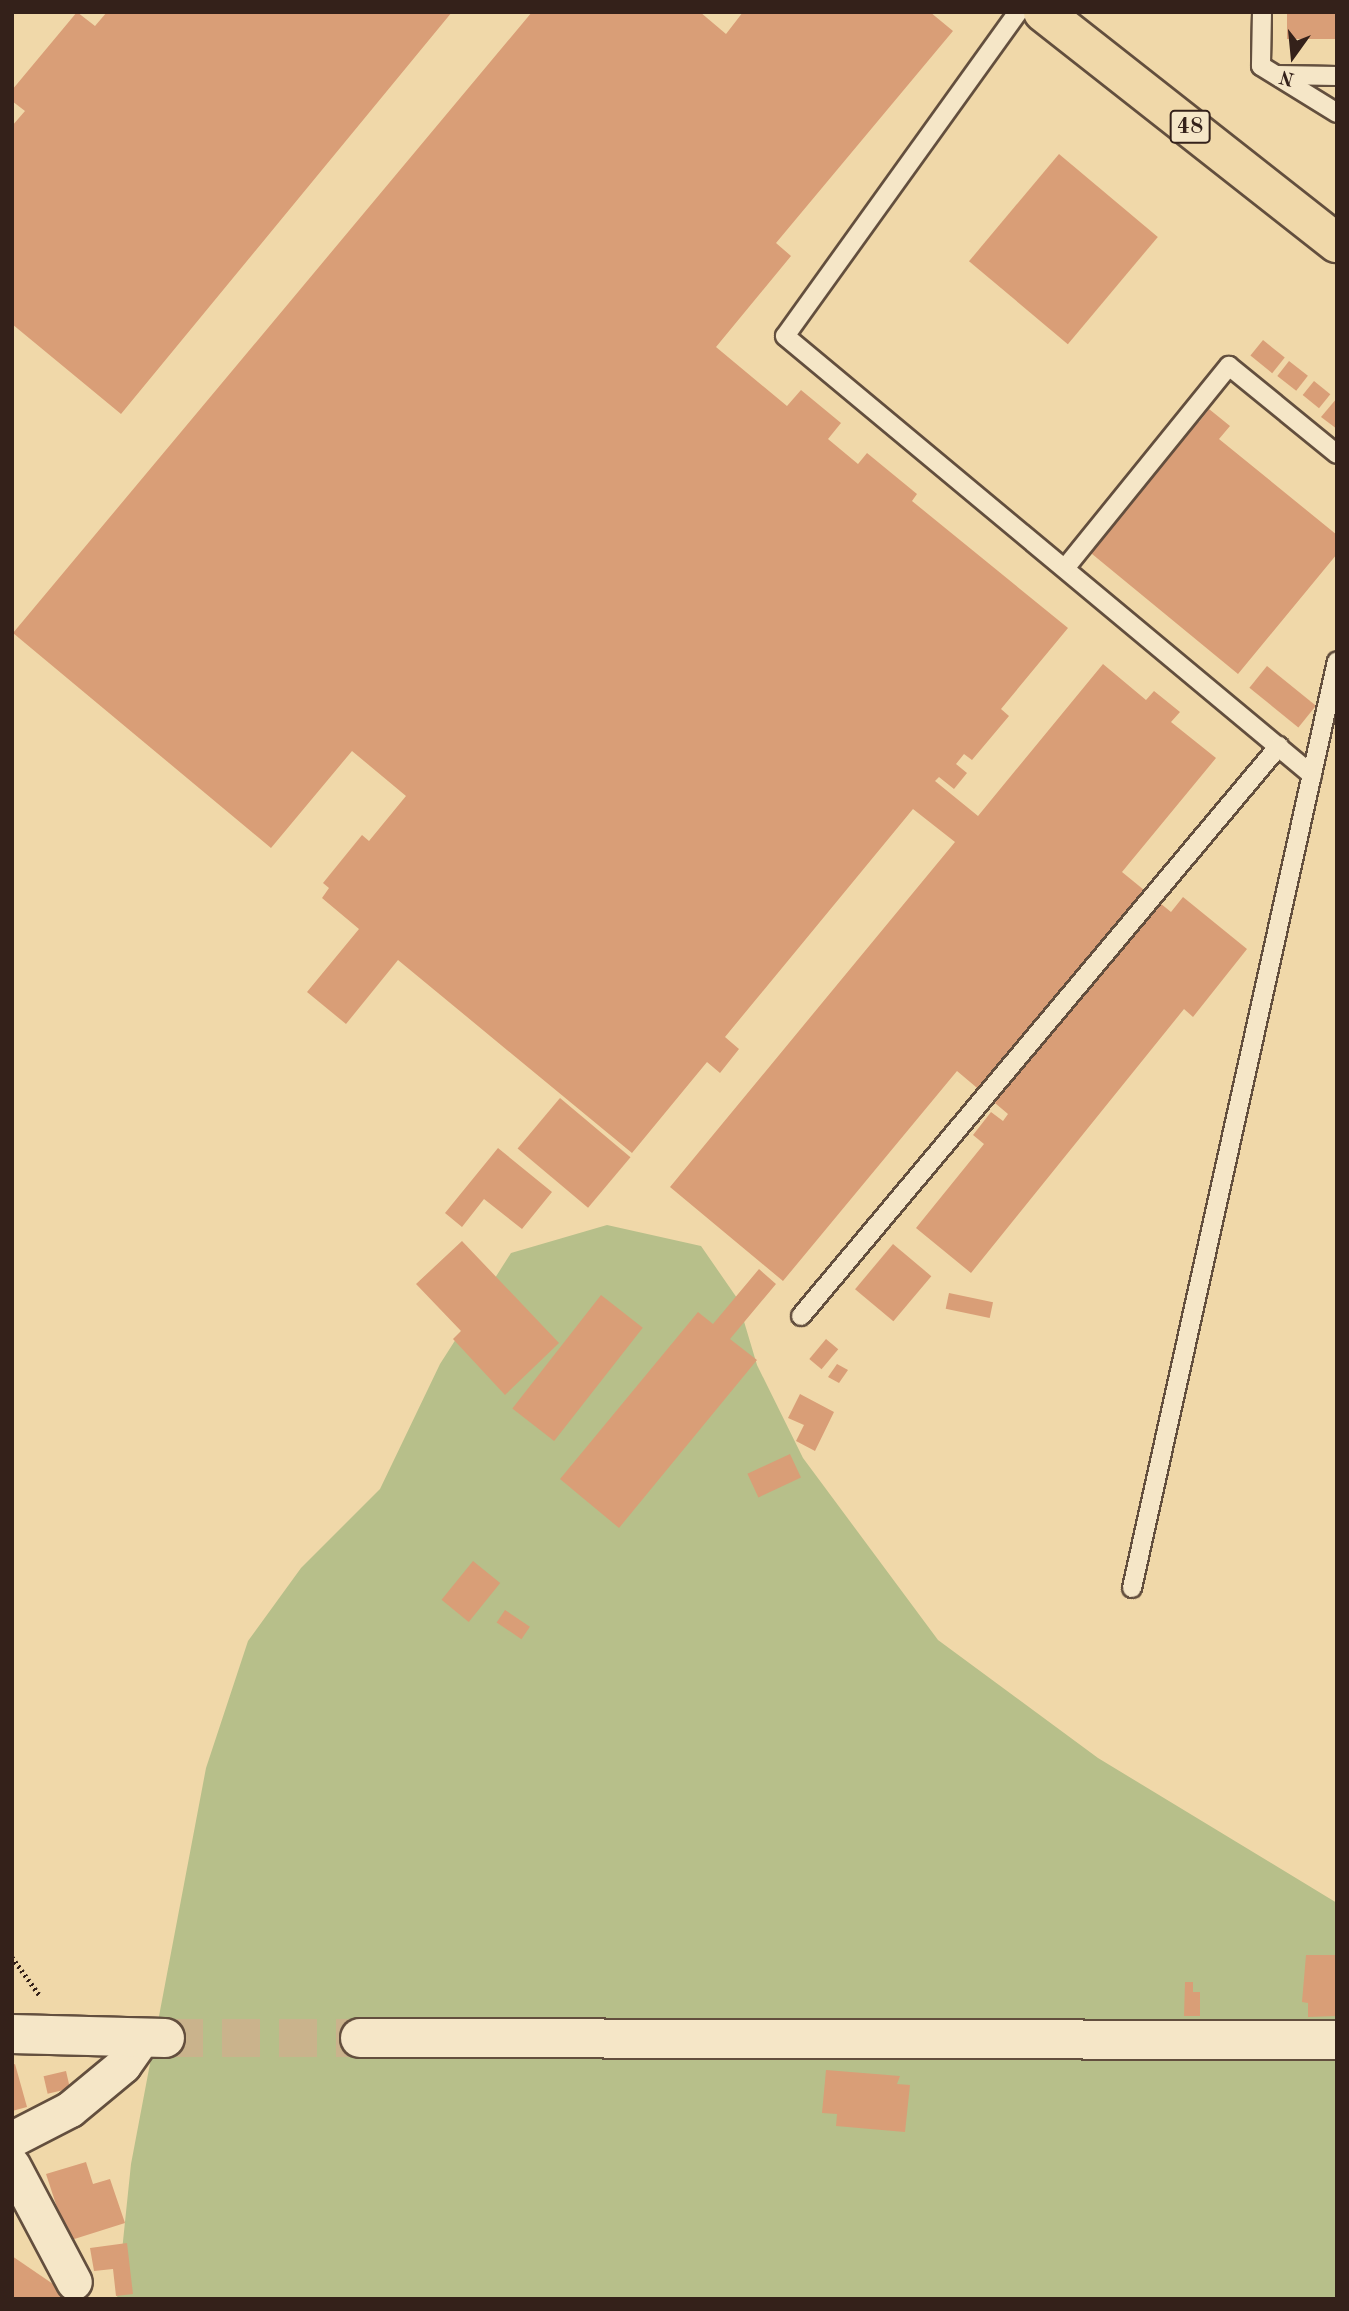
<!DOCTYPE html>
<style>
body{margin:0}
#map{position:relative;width:1349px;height:2311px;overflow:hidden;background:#f0d8a9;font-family:"Old Standard TT",serif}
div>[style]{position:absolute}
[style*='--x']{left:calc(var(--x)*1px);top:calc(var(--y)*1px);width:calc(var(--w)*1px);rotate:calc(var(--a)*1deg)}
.green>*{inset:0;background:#b7bf8a}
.building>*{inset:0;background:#d99e77;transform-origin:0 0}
.secondary-tunnel>*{height:38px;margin-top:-19px;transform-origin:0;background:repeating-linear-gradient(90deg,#cab38c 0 38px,transparent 0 57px)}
.path>*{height:4.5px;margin-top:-2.25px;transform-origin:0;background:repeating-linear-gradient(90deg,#34211a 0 2px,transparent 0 5.5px)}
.roads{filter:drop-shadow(2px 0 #634f3e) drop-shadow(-2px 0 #634f3e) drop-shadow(0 2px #634f3e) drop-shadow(0 -2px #634f3e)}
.lane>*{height:18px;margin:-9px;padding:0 9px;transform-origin:9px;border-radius:9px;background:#f5e6c7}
.street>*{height:35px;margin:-17.5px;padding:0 17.5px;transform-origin:17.5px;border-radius:17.5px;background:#f5e6c7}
.secondary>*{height:38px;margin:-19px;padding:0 19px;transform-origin:19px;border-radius:19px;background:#f5e6c7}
.primary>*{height:38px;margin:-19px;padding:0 19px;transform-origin:19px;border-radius:19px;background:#f0d8a9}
span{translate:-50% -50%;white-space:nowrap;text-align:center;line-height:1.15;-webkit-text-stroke:7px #f5e6c7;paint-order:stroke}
.shield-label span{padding:2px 5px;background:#f5e6c7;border:2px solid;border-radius:5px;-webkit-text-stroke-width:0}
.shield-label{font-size:23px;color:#34211a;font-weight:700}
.frame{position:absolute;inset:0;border:14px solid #34211a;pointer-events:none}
.north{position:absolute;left:1258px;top:21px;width:70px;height:70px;-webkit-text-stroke:5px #f5e6c7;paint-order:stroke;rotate:195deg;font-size:19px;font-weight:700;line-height:28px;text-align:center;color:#34211a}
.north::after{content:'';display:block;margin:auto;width:24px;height:32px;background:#34211a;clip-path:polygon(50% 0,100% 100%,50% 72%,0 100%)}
</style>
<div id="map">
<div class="green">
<i style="clip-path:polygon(607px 1225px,701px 1246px,737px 1298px,757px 1365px,803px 1458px,938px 1640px,1098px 1758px,1337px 1903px,1337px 2299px,117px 2299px,131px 2164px,206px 1768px,248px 1641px,301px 1568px,380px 1489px,440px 1364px,511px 1253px)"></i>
</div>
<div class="building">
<i style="clip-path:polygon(77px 12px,95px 26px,107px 12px,452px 12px,121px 414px,12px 324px,12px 126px,25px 111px,12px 101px,12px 90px)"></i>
<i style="clip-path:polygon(532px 12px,700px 12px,726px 34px,743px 12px,930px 12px,953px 31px,776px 243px,791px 256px,716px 347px,787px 406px,801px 390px,841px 423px,828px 439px,858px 464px,867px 453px,917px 494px,912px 501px,1068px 628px,1001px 709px,1009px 716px,972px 760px,964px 754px,956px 764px,967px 773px,954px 789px,939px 777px,935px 781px,978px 816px,1103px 664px,1146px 700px,1154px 691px,1180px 712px,1171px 722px,1216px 758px,1122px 872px,1171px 912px,1183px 897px,1247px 949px,1193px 1017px,1184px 1009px,971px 1273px,916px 1228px,984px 1144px,973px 1135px,991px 1112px,1003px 1121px,1008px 1114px,957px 1071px,783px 1281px,670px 1187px,955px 842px,913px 809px,725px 1037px,739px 1049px,720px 1073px,707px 1062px,632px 1153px,398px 960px,346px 1024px,307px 992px,359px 929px,322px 898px,329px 888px,323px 883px,362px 835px,369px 841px,406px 796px,352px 751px,271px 848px,13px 633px)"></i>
<i style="left:1287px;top:12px;width:50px;height:27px"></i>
<i style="left:1059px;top:154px;width:129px;height:140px;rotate:40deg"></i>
<i style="left:1263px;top:340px;width:28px;height:20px;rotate:39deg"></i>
<i style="left:1289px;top:361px;width:24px;height:19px;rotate:38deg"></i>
<i style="left:1314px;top:381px;width:21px;height:18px;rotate:39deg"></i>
<i style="clip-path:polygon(1337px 398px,1337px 429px,1321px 417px)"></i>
<i style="clip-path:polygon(1209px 409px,1230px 426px,1219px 439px,1337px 535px,1337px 554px,1238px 674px,1086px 549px,1194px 418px,1199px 422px)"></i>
<i style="left:1267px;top:666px;width:63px;height:28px;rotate:39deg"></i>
<i style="left:560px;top:1098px;width:92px;height:66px;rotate:40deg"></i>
<i style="clip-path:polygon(498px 1148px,552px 1192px,522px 1229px,484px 1199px,462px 1227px,445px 1213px)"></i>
<i style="clip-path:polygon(462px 1241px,559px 1343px,505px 1395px,453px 1339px,461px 1331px,416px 1284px)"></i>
<i style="left:893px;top:1244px;width:50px;height:59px;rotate:40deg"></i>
<i style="clip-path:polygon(759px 1269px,776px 1284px,730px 1339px,757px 1360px,619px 1528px,560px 1479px,698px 1312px,713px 1324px)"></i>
<i style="left:949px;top:1293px;width:45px;height:16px;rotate:12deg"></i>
<i style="left:601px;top:1295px;width:53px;height:144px;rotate:38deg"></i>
<i style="left:826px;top:1339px;width:16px;height:26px;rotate:40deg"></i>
<i style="clip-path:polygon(837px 1364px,848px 1370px,839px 1383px,828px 1377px)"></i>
<i style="clip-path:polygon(800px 1394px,834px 1412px,815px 1451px,796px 1441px,804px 1425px,788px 1418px)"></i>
<i style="left:790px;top:1454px;width:26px;height:47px;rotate:65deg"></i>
<i style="left:473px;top:1561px;width:35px;height:50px;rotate:39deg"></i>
<i style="left:505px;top:1610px;width:30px;height:15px;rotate:34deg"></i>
<i style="clip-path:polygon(1306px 1955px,1337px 1955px,1337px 2016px,1308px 2017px,1308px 2003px,1302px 2002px)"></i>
<i style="clip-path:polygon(1185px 1982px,1193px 1982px,1193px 1992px,1200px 1992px,1200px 2016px,1184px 2016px)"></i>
<i style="clip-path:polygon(15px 2064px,27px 2107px,12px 2111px,12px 2065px)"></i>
<i style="clip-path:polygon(826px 2070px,900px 2076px,897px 2084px,910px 2085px,905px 2132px,836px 2126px,837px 2114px,822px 2113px)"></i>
<i style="left:66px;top:2071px;width:18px;height:23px;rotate:77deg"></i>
<i style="clip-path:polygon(86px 2162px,93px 2184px,110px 2179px,125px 2223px,68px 2241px,46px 2174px)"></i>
<i style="clip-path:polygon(127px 2243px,133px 2294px,116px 2296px,113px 2269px,94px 2271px,90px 2248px)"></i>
<i style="clip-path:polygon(12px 2256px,75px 2299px,12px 2299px)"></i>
</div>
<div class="secondary-tunnel">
<i style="--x:165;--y:2038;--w:195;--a:0"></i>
</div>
<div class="path">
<i style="--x:12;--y:1957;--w:49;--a:54.1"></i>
</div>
<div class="roads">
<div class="lane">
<i style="--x:1018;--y:12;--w:399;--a:125.7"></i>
<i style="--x:785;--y:336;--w:686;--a:39.79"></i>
<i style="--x:1262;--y:12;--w:54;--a:91.1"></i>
<i style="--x:1261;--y:66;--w:89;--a:31.7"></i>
<i style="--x:1277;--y:75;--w:60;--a:1"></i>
<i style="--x:1066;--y:567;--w:259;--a:-51"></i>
<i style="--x:1229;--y:366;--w:139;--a:39.2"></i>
<i style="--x:801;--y:1316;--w:744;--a:-50.02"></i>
<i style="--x:1132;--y:1588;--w:949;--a:-77.53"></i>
</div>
<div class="street">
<i style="--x:12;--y:2139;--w:65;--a:-27.3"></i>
<i style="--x:70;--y:2109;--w:69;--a:-39.7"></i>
<i style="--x:123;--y:2065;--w:33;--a:-55"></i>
<i style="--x:12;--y:2165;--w:132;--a:62.1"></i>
</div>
<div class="secondary">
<i style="--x:12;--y:2034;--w:153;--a:1.5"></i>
<i style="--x:360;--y:2038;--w:977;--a:0.12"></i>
</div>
<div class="primary">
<i style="--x:1043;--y:12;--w:374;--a:38.2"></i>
</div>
</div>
<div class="shield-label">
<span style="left:1190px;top:127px">48</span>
</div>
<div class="frame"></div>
<div class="north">N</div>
</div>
